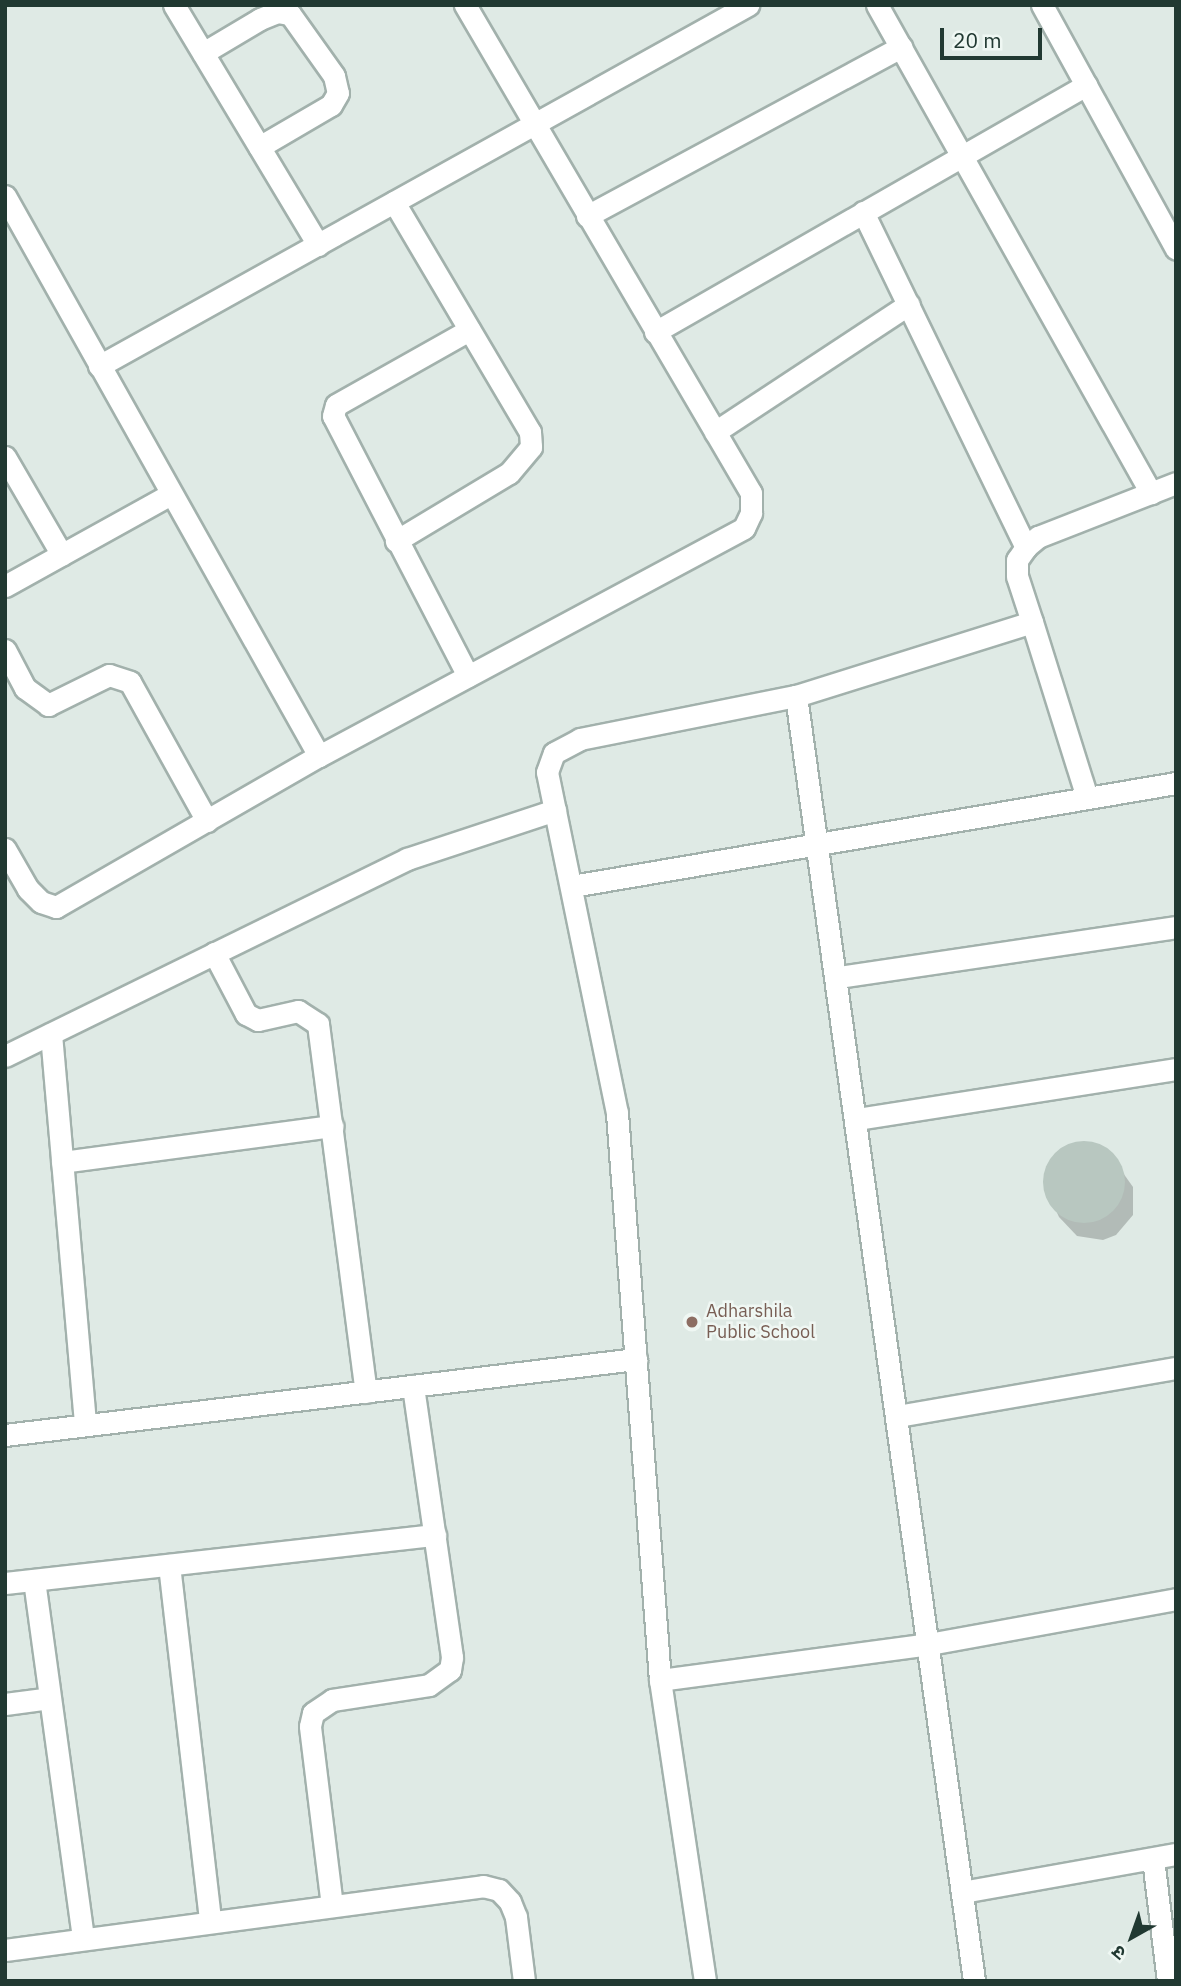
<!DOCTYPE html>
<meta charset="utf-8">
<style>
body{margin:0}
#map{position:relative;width:1181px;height:1986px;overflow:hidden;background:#dfeae5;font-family:"IBM Plex Sans","Noto Sans Devanagari",sans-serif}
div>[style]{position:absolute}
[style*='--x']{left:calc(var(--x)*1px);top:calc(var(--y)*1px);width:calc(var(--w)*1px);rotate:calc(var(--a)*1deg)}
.shadow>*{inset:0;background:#0003}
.building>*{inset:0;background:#b8c7c0}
.round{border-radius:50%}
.roads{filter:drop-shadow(2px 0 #a2b1ac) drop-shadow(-2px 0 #a2b1ac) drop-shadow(0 2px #a2b1ac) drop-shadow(0 -2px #a2b1ac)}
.minor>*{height:21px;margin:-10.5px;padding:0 10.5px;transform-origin:10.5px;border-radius:10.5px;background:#fff}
.dots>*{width:19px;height:19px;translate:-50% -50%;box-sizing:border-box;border:4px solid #eff7f3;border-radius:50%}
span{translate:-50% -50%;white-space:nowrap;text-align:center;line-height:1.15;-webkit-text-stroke:5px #eff7f3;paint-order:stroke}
.education-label{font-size:18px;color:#785e54}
.left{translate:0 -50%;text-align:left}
.frame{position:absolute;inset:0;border:7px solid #213932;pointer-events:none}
.north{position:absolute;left:1097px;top:1902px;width:70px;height:70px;-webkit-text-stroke:5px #eff7f3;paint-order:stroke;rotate:220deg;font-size:19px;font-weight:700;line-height:28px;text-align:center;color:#213932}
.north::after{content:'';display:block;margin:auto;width:24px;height:32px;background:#213932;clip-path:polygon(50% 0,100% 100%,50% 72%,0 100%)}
.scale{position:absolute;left:940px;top:28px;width:102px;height:32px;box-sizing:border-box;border:4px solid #213932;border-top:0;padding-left:9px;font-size:21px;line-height:24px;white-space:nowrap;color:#213932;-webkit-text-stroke:5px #eff7f3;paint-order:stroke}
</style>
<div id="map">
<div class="shadow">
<i style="clip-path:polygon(1081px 1142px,1106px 1149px,1133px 1187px,1133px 1215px,1116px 1235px,1103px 1240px,1077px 1236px,1059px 1217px,1045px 1187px,1050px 1162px,1069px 1145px)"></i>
</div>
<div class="building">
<i class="round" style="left:1043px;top:1141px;width:82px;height:82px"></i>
</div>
<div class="roads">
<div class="minor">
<i style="--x:174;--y:5;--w:280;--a:59"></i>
<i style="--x:877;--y:5;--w:560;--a:60.69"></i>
<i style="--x:1042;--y:5;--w:278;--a:61.2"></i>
<i style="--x:203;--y:53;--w:66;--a:-30.8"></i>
<i style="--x:260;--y:19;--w:18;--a:-22"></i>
<i style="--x:277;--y:12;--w:13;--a:9"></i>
<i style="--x:290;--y:14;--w:76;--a:54.6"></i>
<i style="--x:334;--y:76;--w:17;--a:77"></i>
<i style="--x:338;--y:93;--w:14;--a:120"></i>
<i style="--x:331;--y:105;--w:83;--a:149.7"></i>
<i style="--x:5;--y:196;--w:642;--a:60.72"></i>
<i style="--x:319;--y:756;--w:482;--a:-28.2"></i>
<i style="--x:744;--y:528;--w:17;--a:-65"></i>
<i style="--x:751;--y:513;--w:20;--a:-90"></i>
<i style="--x:751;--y:493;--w:566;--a:-120.37"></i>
<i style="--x:394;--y:202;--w:267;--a:59.4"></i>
<i style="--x:530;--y:432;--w:15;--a:86"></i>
<i style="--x:531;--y:447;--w:34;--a:130"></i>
<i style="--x:509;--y:473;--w:132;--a:149"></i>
<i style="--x:863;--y:212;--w:373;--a:64.1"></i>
<i style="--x:587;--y:216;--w:357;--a:-28.3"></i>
<i style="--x:655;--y:332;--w:497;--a:-29.8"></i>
<i style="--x:99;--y:366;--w:743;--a:-29.08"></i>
<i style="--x:715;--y:432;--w:232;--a:-33.4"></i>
<i style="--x:5;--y:457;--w:113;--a:59.8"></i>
<i style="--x:5;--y:586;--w:190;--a:-29"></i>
<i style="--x:1032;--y:622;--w:184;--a:72.6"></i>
<i style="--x:5;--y:650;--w:43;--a:62.2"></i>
<i style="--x:25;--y:688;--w:29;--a:36"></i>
<i style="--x:48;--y:705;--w:68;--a:-26.2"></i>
<i style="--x:109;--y:675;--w:22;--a:18"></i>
<i style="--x:130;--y:682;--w:159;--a:61"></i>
<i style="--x:468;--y:676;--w:293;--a:-117.4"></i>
<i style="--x:333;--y:416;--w:11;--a:-75"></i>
<i style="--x:336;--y:405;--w:153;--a:-29.4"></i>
<i style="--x:796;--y:696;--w:1297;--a:82.11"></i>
<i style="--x:5;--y:849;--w:46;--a:60.1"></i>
<i style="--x:28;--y:889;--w:18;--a:45"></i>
<i style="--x:41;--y:902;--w:16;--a:18"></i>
<i style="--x:56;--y:907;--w:303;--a:-29.9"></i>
<i style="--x:572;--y:886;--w:613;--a:-9.68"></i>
<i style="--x:214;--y:953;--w:69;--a:62.3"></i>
<i style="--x:246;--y:1014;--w:13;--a:27"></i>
<i style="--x:258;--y:1020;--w:41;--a:-12.7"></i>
<i style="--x:298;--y:1011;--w:24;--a:33"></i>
<i style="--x:318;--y:1024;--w:371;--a:82.6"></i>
<i style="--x:838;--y:977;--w:342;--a:-8.4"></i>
<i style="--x:51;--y:1034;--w:392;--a:85"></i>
<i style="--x:5;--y:1056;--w:448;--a:-26.1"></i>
<i style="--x:407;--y:859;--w:156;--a:-18.3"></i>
<i style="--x:857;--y:1119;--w:323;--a:-8.9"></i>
<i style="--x:62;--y:1162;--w:273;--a:-7.6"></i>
<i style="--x:897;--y:1416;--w:283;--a:-9.8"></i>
<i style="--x:5;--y:1435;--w:636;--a:-6.87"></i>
<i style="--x:169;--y:1565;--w:359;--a:83.4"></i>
<i style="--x:34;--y:1580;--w:362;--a:82.2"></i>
<i style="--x:5;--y:1583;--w:433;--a:-6.4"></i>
<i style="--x:660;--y:1680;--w:271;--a:-7.6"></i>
<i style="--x:929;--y:1644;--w:251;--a:-10.3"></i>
<i style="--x:5;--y:1704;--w:45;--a:-7.6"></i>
<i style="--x:1153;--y:1859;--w:123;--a:83"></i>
<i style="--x:962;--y:1892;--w:217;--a:-10.1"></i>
<i style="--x:332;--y:1906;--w:181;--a:-97"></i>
<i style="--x:310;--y:1726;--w:13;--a:-77"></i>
<i style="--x:313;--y:1713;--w:23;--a:-34"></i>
<i style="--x:332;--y:1700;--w:98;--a:-8.8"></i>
<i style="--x:429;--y:1685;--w:26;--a:-36"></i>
<i style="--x:450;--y:1670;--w:13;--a:-81"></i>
<i style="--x:452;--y:1657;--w:274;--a:-98.2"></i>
<i style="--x:5;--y:1950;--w:482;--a:-7.6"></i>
<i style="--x:483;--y:1886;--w:16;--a:14"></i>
<i style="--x:499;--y:1890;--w:16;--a:47"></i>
<i style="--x:510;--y:1902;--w:16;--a:68"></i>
<i style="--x:516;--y:1917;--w:64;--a:82.9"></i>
<i style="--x:705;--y:1981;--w:304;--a:-98.5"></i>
<i style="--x:660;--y:1680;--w:569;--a:-94.34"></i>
<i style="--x:617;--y:1113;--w:348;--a:-101.6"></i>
<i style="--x:547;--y:772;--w:20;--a:-70"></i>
<i style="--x:554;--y:753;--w:30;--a:-28"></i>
<i style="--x:580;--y:739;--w:220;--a:-11.3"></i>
<i style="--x:796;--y:696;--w:247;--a:-17.4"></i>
<i style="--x:1032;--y:622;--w:48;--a:-108.1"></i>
<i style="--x:1017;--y:576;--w:16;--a:-90"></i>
<i style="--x:1017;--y:560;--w:16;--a:-55"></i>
<i style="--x:1026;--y:547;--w:16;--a:-40"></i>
<i style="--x:1038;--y:537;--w:148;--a:-21.4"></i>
</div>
</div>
<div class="dots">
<i style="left:692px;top:1322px;background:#8d6e63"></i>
</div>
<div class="education-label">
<span class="left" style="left:706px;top:1322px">Adharshila<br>Public School</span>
</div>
<div class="frame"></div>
<div class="north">उ</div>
<div class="scale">20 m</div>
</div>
